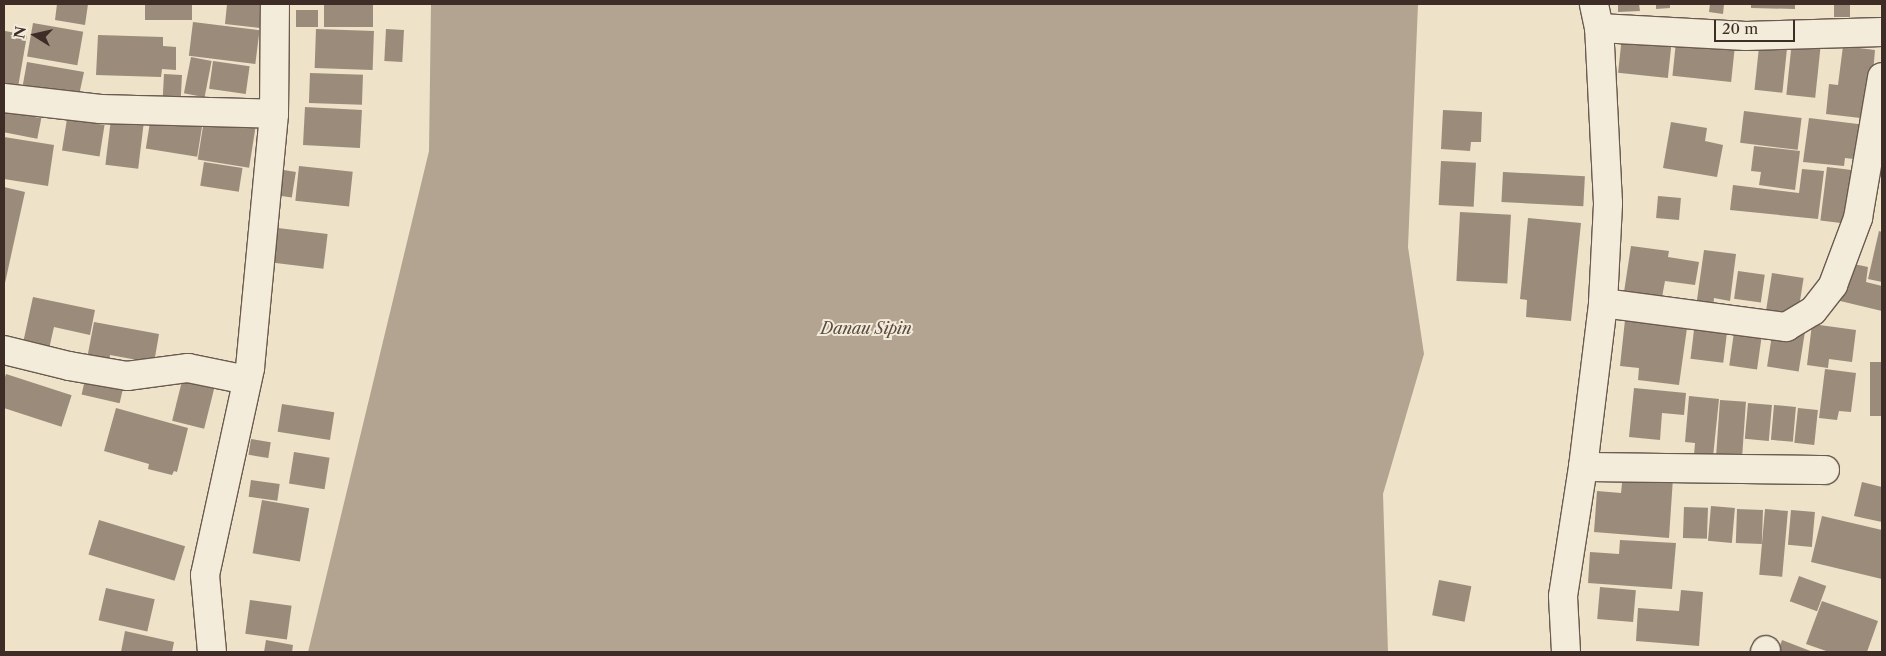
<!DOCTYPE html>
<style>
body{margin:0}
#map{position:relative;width:1886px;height:656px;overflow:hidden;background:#eee2c8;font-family:"Libre Caslon Text",serif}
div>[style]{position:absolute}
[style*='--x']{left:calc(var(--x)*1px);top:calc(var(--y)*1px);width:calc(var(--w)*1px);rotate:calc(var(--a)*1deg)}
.water>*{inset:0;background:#b2a491}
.building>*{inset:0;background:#9a8b7b;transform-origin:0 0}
.roads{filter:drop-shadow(1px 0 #6a5a4f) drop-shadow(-1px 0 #6a5a4f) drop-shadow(0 1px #6a5a4f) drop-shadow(0 -1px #6a5a4f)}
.street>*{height:28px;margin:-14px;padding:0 14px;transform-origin:14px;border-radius:14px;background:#f4ecdb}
span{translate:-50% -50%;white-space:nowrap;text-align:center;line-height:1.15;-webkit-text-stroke:4px #f4ecdb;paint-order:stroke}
.water-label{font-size:16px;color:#5b4b42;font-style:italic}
.frame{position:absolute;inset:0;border:5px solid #3e2d27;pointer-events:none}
.north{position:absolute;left:10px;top:10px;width:50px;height:50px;-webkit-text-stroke:4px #f4ecdb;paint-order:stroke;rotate:280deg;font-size:14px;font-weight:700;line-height:20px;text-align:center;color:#3e2d27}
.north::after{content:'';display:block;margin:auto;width:18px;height:22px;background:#3e2d27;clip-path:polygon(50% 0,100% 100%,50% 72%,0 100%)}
.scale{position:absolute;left:1714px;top:20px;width:81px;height:22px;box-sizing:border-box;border:2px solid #3e2d27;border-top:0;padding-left:6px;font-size:15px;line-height:18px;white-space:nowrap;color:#3e2d27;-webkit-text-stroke:4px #f4ecdb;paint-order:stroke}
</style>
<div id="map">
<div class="water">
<i style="clip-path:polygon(431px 4px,1418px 4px,1408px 247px,1424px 354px,1383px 494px,1388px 652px,308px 652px,429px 151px)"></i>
</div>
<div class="building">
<i style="clip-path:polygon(57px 4px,88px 4px,85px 25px,55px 20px)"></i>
<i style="left:145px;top:4px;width:47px;height:16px"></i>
<i style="clip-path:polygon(227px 4px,262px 4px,260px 28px,225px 24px)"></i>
<i style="left:324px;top:4px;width:49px;height:23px"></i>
<i style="clip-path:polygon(1618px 4px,1639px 4px,1640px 11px,1618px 12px)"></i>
<i style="clip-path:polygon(1656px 4px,1670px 4px,1670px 8px,1656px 9px)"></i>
<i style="clip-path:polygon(1710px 4px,1724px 4px,1723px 14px,1709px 12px)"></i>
<i style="clip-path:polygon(1751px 4px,1795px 4px,1795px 9px,1751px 8px)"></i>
<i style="left:1834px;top:4px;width:16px;height:13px"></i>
<i style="left:296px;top:10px;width:22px;height:17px"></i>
<i style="left:193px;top:22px;width:67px;height:34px;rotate:7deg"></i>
<i style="left:33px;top:23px;width:51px;height:34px;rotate:10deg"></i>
<i style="left:316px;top:29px;width:58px;height:39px;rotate:2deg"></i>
<i style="left:386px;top:29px;width:18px;height:32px;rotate:3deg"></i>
<i style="clip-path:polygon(5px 31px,27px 35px,17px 93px,4px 90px)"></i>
<i style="clip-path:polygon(98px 35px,163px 37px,163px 46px,176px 47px,176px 70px,162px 69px,161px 77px,96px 75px)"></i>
<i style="left:1622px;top:36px;width:50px;height:37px;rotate:6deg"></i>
<i style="left:1792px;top:41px;width:29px;height:54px;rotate:6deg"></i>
<i style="left:1676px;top:42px;width:59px;height:34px;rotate:6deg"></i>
<i style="clip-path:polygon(1843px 46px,1875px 50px,1869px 119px,1826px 114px,1829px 84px,1838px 85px)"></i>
<i style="left:1759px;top:47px;width:28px;height:43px;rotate:6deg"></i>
<i style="left:191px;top:57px;width:21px;height:37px;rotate:11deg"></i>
<i style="left:213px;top:61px;width:37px;height:28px;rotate:8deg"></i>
<i style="clip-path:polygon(27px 62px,84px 72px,78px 100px,21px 95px)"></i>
<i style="left:310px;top:73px;width:53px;height:30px;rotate:2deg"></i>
<i style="left:164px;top:74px;width:18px;height:29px;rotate:3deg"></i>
<i style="left:305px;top:107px;width:57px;height:38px;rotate:3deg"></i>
<i style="clip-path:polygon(1443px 110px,1482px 112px,1481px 142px,1471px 142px,1470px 151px,1441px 149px)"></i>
<i style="left:4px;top:111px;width:38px;height:21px;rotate:11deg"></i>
<i style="left:1744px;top:111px;width:58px;height:32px;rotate:7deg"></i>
<i style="left:151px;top:116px;width:52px;height:33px;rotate:9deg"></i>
<i style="clip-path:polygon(1809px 118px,1866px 125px,1862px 160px,1845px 158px,1844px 166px,1803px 162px)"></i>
<i style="left:67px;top:119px;width:38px;height:32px;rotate:9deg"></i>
<i style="left:111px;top:119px;width:33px;height:46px;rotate:7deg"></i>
<i style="left:204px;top:120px;width:52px;height:40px;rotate:9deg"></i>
<i style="clip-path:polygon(1671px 122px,1707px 128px,1705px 141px,1723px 145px,1717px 177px,1663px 168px)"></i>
<i style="clip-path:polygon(4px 137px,54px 145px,48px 186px,4px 179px)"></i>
<i style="clip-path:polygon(1754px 146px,1800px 151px,1795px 190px,1759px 185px,1761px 172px,1751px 171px)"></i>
<i style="left:1441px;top:161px;width:35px;height:44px;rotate:3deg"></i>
<i style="left:204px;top:162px;width:39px;height:24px;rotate:9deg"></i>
<i style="left:299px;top:166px;width:54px;height:35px;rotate:6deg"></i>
<i style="left:1827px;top:167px;width:33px;height:54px;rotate:7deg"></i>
<i style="clip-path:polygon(1802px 169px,1824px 171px,1818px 219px,1730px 210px,1733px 185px,1799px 193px)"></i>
<i style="left:284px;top:170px;width:12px;height:26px;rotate:9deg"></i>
<i style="left:1503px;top:172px;width:82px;height:30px;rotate:3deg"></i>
<i style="clip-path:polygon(4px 187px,25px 192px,5px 283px,4px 283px)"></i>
<i style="left:1658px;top:196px;width:23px;height:22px;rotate:5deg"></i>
<i style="left:1460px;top:212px;width:51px;height:69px;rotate:3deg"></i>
<i style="clip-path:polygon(1528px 218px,1581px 223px,1571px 321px,1526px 317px,1527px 300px,1520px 299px)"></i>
<i style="left:278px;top:228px;width:50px;height:35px;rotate:7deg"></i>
<i style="clip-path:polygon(1879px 231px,1882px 232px,1882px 282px,1868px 279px)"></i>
<i style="clip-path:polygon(1631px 246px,1669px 251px,1668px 257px,1699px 262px,1695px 285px,1665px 281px,1662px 297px,1624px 292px)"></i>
<i style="clip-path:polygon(1704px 250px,1736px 254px,1730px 301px,1714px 298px,1713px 309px,1696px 307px)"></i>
<i style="clip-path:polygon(1844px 262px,1868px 267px,1866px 282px,1882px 286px,1882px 311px,1836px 300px)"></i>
<i style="left:1738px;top:271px;width:27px;height:28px;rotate:8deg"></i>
<i style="left:1772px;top:273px;width:32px;height:38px;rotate:9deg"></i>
<i style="clip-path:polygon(33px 297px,95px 310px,90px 335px,54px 327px,49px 349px,23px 343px)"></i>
<i style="clip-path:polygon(1625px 320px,1687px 328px,1679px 385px,1638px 380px,1639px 368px,1620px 366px)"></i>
<i style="clip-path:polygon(94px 322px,159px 334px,154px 363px,110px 355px,108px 368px,86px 364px)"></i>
<i style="left:1695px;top:322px;width:33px;height:37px;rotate:7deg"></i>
<i style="clip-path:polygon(1812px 324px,1856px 330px,1852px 362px,1829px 359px,1828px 368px,1807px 365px)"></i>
<i style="left:1735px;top:325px;width:28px;height:41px;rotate:8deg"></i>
<i style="left:1773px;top:329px;width:32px;height:38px;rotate:9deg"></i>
<i style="left:1870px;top:362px;width:12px;height:54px"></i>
<i style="clip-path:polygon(1825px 369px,1856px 373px,1851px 412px,1839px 411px,1837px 420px,1819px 418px)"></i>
<i style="left:87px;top:371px;width:39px;height:24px;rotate:13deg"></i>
<i style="left:6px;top:374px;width:69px;height:33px;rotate:18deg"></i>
<i style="left:183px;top:377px;width:33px;height:45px;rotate:14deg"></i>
<i style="clip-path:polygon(1634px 388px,1686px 393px,1684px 415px,1662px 413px,1660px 440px,1629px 437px)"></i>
<i style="clip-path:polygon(1689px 396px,1719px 399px,1713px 457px,1694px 455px,1695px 443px,1685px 442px)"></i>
<i style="left:1720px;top:400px;width:26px;height:57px;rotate:4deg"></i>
<i style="left:1748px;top:403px;width:24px;height:36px;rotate:5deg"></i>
<i style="left:282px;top:404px;width:53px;height:28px;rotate:9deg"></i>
<i style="left:1774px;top:405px;width:22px;height:35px;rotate:5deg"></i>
<i style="clip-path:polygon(116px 408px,188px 428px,177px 472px,174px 471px,172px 475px,148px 469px,149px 464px,104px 451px)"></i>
<i style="left:1798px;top:408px;width:20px;height:35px;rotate:6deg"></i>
<i style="left:251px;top:439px;width:20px;height:16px;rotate:9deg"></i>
<i style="left:294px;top:452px;width:36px;height:32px;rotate:9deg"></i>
<i style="clip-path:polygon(1623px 474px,1673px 478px,1669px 538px,1594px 532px,1597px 491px,1621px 493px)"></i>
<i style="left:251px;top:480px;width:29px;height:17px;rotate:8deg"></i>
<i style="clip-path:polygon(1862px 482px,1882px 487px,1882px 522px,1854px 516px)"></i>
<i style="left:262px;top:500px;width:48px;height:54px;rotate:10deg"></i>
<i style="left:1711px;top:506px;width:24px;height:35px;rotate:5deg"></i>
<i style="left:1684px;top:507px;width:24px;height:31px;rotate:2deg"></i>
<i style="left:1737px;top:509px;width:26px;height:34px;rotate:2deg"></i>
<i style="left:1765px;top:509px;width:23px;height:66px;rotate:5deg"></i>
<i style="left:1791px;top:510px;width:24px;height:35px;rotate:5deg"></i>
<i style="clip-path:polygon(1822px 516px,1882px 530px,1882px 579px,1811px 562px)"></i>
<i style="left:99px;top:520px;width:90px;height:36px;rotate:17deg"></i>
<i style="clip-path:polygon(1620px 540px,1676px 543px,1672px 589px,1588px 583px,1590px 552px,1619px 554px)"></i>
<i style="left:1799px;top:576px;width:29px;height:27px;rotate:20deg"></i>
<i style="left:1439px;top:580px;width:33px;height:36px;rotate:11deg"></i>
<i style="left:1600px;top:587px;width:36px;height:32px;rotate:5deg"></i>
<i style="left:106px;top:588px;width:50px;height:33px;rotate:13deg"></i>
<i style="clip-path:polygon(1681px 590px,1703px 592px,1699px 646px,1636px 641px,1638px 608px,1679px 611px)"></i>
<i style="left:250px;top:600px;width:42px;height:34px;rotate:8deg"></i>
<i style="clip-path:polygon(1822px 601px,1878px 621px,1867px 652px,1829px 652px,1806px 644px)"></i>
<i style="clip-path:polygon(125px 631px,174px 642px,172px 652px,121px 652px)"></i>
<i style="clip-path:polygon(266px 640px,293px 645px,292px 652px,264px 652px)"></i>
<i style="clip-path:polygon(1782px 640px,1813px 652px,1778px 652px)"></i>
</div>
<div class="roads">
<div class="street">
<i style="--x:1599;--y:28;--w:147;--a:3.1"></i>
<i style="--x:1746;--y:36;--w:136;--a:-1.7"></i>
<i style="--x:4;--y:98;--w:97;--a:6.5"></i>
<i style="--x:100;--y:109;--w:174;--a:1.6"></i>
<i style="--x:1603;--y:303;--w:185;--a:7.5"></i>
<i style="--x:1786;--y:327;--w:31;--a:-31"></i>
<i style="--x:1813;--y:311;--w:33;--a:-52"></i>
<i style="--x:1833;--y:285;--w:72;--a:-69.5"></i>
<i style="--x:1858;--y:218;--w:143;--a:-80.3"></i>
<i style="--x:4;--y:350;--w:67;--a:13.8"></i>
<i style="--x:69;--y:366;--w:59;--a:9.8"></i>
<i style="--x:127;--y:376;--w:62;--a:-7.5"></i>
<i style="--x:188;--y:368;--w:60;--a:11.5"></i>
<i style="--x:1583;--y:467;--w:242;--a:0.7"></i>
<i style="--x:212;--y:652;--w:77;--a:-95.2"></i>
<i style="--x:205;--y:575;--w:212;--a:-77.7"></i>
<i style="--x:250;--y:368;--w:255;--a:-84.6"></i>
<i style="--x:274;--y:114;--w:110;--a:-89.5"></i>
<i style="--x:1566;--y:652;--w:56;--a:-93.1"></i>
<i style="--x:1563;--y:596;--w:131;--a:-81.2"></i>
<i style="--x:1583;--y:467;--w:165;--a:-83"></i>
<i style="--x:1603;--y:303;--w:100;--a:-87.1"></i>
<i style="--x:1608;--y:203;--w:175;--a:-92.9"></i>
<i style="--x:1599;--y:28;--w:25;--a:-102"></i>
<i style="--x:1765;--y:652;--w:2;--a:-63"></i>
</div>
</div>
<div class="water-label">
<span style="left:866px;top:328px">Danau Sipin</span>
</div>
<div class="frame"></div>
<div class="north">N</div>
<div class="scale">20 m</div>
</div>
